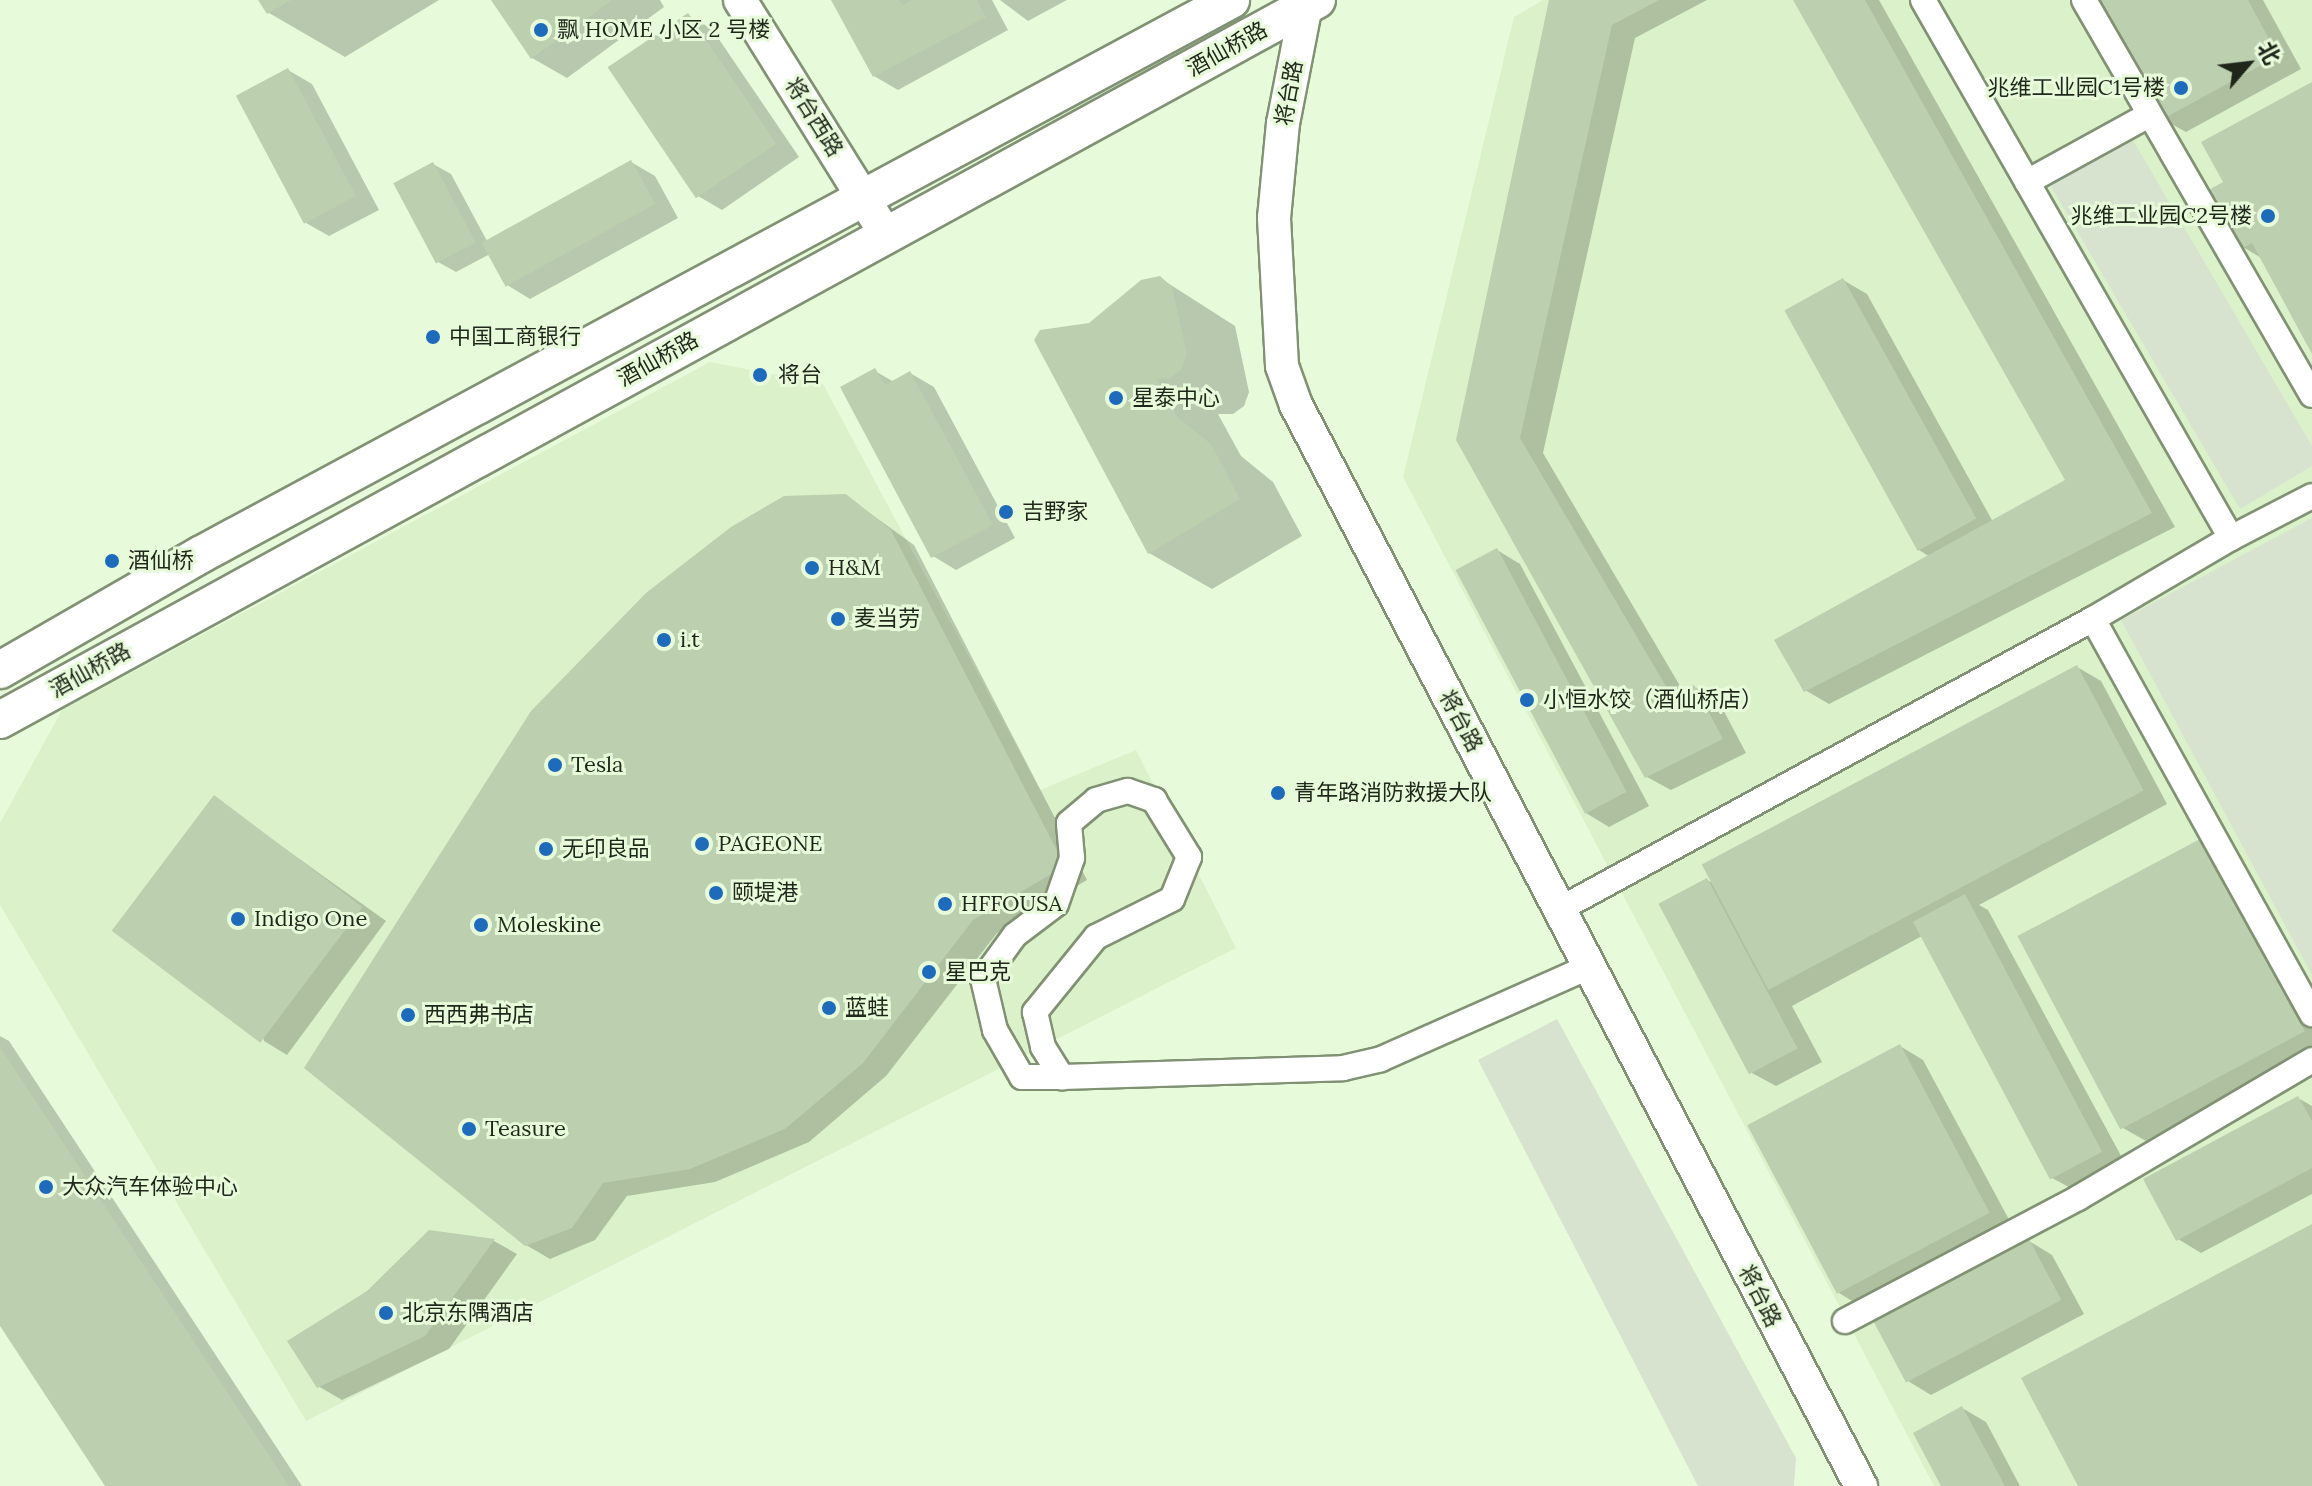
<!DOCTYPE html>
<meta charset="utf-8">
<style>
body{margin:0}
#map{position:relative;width:2312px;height:1486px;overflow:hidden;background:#e7fbda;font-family:Lora,"Noto Sans SC",serif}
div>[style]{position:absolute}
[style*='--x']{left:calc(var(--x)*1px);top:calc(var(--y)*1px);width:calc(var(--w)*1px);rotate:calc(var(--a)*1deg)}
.built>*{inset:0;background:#daf1c9}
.green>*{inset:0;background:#d7e3cf}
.shadow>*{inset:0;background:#0003}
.building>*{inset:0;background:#bccfae;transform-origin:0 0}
.roads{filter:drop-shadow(2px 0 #809273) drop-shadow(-2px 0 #809273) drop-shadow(0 2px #809273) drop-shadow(0 -2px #809273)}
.street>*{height:24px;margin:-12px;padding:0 12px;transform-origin:12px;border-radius:12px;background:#fff}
.secondary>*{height:32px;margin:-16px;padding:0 16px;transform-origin:16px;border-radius:16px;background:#fff}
.primary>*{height:36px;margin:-18px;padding:0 18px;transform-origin:18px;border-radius:18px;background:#fff}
.dots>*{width:22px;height:22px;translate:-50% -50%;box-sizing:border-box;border:4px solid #e7fbda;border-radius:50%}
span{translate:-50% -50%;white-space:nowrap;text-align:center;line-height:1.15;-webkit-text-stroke:6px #e7fbda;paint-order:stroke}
.poi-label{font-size:22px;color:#1f261a}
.left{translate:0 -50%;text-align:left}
.right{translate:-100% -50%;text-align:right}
.street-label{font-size:22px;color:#1f261a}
.north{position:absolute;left:2208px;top:24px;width:80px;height:80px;-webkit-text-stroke:6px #e7fbda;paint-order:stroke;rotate:62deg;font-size:22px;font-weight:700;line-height:32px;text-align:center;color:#1f261a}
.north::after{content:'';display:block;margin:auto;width:28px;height:36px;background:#1f261a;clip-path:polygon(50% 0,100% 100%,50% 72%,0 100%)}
</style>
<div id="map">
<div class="built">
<i style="clip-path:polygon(1543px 0,2312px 0,2312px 1486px,1934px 1486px,1403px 477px,1514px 17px)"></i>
<i style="clip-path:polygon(710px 362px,823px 384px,1040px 790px,1136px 750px,1236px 948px,306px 1421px,0 905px,0 823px,62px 710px)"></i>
</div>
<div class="green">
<i style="clip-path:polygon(2130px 135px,2312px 446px,2312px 466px,2240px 509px,2049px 183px)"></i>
<i style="clip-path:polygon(2312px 518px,2312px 975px,2121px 620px)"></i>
<i style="clip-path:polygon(1557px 1019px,1796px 1458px,1794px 1486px,1698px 1486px,1478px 1060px)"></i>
</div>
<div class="shadow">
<i style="clip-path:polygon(260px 0,439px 0,345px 57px,269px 13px)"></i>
<i style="clip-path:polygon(494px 0,660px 0,664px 7px,567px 78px,532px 58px)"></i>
<i style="clip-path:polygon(834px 0,992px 0,1008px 30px,898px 90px,874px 76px)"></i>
<i style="clip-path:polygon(1000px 0,1067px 0,1028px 21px)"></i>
<i style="clip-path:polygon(1551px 0,1707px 0,1635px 38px,1543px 453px,1683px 691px,1694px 687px,1718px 700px,1746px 753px,1671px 790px,1647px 777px,1458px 440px)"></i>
<i style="clip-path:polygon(1795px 0,1879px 0,2175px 527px,1829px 704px,1805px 690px,1930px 557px,1919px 550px,1843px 280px,1867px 294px,1993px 522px,2068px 481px)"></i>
<i style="clip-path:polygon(2097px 0,2263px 0,2301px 69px,2186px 132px,2162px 119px)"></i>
<i style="clip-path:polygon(688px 15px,712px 29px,799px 157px,722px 210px,698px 196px)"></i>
<i style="clip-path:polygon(288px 70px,312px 84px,379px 210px,329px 236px,306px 223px)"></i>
<i style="clip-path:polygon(2312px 84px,2312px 349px,2263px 259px,2243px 247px,2226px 183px)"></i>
<i style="clip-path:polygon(631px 162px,655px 176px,678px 218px,530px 299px,507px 285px,490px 254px,456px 272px,438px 262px,433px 164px,451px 174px,487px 241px)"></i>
<i style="clip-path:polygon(1160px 278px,1235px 326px,1249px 392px,1244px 406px,1233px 414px,1218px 414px,1241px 456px,1273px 482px,1302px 536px,1212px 589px,1149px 553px,1090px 324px)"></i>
<i style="clip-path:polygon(875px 371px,894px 382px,910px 373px,934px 387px,1015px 538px,956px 570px,933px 556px)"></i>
<i style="clip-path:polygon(846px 496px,914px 545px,1087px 880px,997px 933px,886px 1076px,809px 1142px,715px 1182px,627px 1196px,595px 1240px,550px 1259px,526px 1245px)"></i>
<i style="clip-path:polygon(1497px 550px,1520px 564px,1649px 806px,1609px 827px,1586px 813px)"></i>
<i style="clip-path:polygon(2077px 667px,2101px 681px,2167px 804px,1979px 905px,1988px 910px,2126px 1165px,2076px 1191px,2052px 1178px,1922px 936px,1792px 1006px,1822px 1062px,1776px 1086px,1752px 1073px,1707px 880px,1715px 884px)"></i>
<i style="clip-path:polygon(214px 798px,386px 921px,287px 1055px,264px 1041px)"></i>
<i style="clip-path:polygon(2225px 854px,2312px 1016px,2312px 1052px,2146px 1141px,2123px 1128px)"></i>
<i style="clip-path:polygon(0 1036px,9px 1041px,302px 1486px,107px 1486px,0 1323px)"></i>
<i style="clip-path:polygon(1900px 1046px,1923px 1060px,2013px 1227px,1862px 1307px,1839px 1293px)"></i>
<i style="clip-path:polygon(2298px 1098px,2312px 1106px,2312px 1194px,2201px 1253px,2178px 1239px)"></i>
<i style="clip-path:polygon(430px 1232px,494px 1241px,517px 1254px,449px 1349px,342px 1400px,318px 1386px,368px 1292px)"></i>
<i style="clip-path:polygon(2029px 1241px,2052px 1255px,2084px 1314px,1931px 1395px,1908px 1381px)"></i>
<i style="clip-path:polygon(1962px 1408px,1986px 1422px,2020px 1486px,1943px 1486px)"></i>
</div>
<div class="building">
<i style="clip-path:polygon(258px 0,291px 0,267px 14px)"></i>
<i style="clip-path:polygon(491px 0,612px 0,531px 59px)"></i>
<i style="clip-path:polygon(831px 0,899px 0,902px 5px,912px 0,977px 0,986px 17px,873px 77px)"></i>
<i style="clip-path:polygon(1549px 0,1659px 0,1612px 25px,1520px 438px,1671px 695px,1694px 685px,1723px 739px,1645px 778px,1456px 440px)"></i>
<i style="clip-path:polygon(1793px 0,1865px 0,2152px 513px,1804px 692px,1774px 640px,2065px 480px)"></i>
<i style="clip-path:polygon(2095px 0,2248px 0,2278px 56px,2161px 120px)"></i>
<i style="left:688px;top:13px;width:158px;height:97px;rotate:56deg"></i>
<i style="left:288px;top:68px;width:145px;height:59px;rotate:62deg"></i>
<i style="clip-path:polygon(2312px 82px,2312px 354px,2252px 243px,2241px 249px,2209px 190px,2223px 182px,2201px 142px)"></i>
<i style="left:631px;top:160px;width:50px;height:171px;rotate:61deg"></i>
<i style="left:433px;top:162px;width:91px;height:45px;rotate:62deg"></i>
<i style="clip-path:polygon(1160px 276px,1172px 287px,1187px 354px,1181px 370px,1170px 378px,1157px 379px,1178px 418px,1211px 444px,1240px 499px,1148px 554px,1034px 340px,1040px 330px,1089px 323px,1141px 280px)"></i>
<i style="left:1843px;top:278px;width:275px;height:67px;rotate:61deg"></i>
<i style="clip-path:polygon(875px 368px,885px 385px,910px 371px,993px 525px,931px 558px,840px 387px)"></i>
<i style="clip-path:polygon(846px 494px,891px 530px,1065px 866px,973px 920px,863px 1063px,785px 1129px,690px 1169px,603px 1183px,572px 1228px,525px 1246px,304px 1068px,531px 711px,646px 593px,731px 527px,784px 496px)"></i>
<i style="left:1497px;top:548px;width:276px;height:47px;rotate:62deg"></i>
<i style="left:2077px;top:665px;width:142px;height:425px;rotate:62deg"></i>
<i style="left:214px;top:795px;width:186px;height:170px;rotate:37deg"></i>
<i style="left:2202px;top:838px;width:219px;height:209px;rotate:62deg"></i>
<i style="left:1707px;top:878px;width:193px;height:55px;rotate:62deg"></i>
<i style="left:1965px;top:894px;width:292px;height:59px;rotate:62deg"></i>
<i style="left:1900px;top:1044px;width:191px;height:173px;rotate:62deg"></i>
<i style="clip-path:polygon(0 1047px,289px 1486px,105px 1486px,0 1326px)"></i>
<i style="clip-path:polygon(2298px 1096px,2312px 1121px,2312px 1168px,2176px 1241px,2143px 1179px)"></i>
<i style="clip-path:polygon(2312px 1224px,2312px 1486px,2078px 1486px,2021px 1378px)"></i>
<i style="clip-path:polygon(429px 1230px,495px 1239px,425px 1336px,317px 1388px,287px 1341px,367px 1291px)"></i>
<i style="left:2029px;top:1239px;width:69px;height:176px;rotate:62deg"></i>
<i style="clip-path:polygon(1962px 1406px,2005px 1486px,1941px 1486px,1913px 1433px)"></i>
</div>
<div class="roads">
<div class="street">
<i style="--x:1923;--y:0;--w:620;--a:60.21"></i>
<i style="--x:2231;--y:538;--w:91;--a:-27.4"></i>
<i style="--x:2084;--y:0;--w:456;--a:60"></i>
<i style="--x:2027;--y:182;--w:137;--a:-28.8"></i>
<i style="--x:2093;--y:619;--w:452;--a:61"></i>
<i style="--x:1560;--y:909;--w:607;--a:-28.55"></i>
<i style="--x:2093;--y:619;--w:160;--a:-30.4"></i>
<i style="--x:1062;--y:1077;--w:40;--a:180"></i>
<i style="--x:1022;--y:1077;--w:54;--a:-119.9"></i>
<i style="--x:995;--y:1030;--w:52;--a:-103.2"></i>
<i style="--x:983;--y:979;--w:54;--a:-54"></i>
<i style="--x:1015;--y:935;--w:51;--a:-37.1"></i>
<i style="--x:1056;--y:904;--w:49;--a:-70.8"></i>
<i style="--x:1072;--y:858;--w:35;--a:-95"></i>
<i style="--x:1069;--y:823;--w:35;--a:-40"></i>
<i style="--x:1096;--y:800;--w:33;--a:-16"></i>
<i style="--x:1128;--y:791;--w:28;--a:19"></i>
<i style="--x:1154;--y:800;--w:67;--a:58.4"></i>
<i style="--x:1189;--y:857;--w:45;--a:112"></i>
<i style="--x:1172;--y:899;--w:85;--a:153.4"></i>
<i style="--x:1096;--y:937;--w:97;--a:129.1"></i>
<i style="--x:1035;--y:1012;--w:36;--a:77"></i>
<i style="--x:1043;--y:1047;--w:36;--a:58"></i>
<i style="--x:1062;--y:1077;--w:281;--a:-1.8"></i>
<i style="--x:1343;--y:1068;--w:39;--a:-13"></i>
<i style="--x:1381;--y:1059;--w:230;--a:-23.9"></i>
<i style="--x:1845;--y:1321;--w:263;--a:-27.8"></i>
<i style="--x:2078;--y:1198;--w:272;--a:-30.5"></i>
</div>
<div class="secondary">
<i style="--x:740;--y:0;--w:277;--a:58.1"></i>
<i style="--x:1307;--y:0;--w:125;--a:101"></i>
<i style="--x:1283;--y:123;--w:95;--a:95.4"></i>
<i style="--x:1274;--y:218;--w:148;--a:86.9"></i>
<i style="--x:1282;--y:366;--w:41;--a:70.3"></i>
<i style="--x:1296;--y:405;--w:1220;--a:62.41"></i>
</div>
<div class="primary">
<i style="--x:0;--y:670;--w:231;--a:-29.9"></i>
<i style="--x:200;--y:555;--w:1171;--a:-28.29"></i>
<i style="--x:0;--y:720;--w:1501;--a:-28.67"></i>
</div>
</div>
<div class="dots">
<i style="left:541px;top:30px;background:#1d6bba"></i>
<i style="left:2181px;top:88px;background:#1d6bba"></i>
<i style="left:2268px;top:216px;background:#1d6bba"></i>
<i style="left:433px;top:337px;background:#1d6bba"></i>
<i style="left:760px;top:375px;background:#1d6bba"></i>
<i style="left:1116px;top:398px;background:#1d6bba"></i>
<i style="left:1006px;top:512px;background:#1d6bba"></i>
<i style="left:112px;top:561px;background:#1d6bba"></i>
<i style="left:812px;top:568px;background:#1d6bba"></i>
<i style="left:838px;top:619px;background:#1d6bba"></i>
<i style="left:664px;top:640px;background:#1d6bba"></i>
<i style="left:1527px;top:700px;background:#1d6bba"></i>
<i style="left:555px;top:765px;background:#1d6bba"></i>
<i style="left:1278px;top:793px;background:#1d6bba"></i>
<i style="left:702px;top:844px;background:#1d6bba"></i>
<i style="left:546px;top:849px;background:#1d6bba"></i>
<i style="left:716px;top:893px;background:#1d6bba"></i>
<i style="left:945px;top:904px;background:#1d6bba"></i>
<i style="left:238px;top:919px;background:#1d6bba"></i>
<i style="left:481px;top:925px;background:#1d6bba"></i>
<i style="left:929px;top:972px;background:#1d6bba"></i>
<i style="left:829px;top:1008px;background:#1d6bba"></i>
<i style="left:408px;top:1015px;background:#1d6bba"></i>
<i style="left:469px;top:1129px;background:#1d6bba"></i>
<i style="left:46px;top:1187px;background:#1d6bba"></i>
<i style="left:386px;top:1313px;background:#1d6bba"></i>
</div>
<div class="poi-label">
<span class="left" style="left:557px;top:30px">飘 HOME 小区 2 号楼</span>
<span class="right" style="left:2165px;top:88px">兆维工业园C1号楼</span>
<span class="right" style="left:2252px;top:216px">兆维工业园C2号楼</span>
<span class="left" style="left:449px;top:337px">中国工商银行</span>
<span class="left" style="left:778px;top:375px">将台</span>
<span class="left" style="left:1132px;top:398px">星泰中心</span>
<span class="left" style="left:1022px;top:512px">吉野家</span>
<span class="left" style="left:128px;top:561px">酒仙桥</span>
<span class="left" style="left:828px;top:568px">H&amp;M</span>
<span class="left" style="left:854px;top:619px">麦当劳</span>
<span class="left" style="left:680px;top:640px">i.t</span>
<span class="left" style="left:1543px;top:700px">小恒水饺（酒仙桥店）</span>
<span class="left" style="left:571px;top:765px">Tesla</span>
<span class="left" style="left:1294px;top:793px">青年路消防救援大队</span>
<span class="left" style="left:718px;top:844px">PAGEONE</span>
<span class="left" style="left:562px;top:849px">无印良品</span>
<span class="left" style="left:732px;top:893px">颐堤港</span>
<span class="left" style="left:961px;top:904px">HFFOUSA</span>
<span class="left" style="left:254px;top:919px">Indigo One</span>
<span class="left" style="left:497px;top:925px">Moleskine</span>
<span class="left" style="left:945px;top:972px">星巴克</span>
<span class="left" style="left:845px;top:1008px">蓝蛙</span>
<span class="left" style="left:424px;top:1015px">西西弗书店</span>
<span class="left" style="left:485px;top:1129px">Teasure</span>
<span class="left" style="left:62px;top:1187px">大众汽车体验中心</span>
<span class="left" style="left:402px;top:1313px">北京东隅酒店</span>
</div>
<div class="street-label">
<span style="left:1227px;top:49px;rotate:-29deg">酒仙桥路</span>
<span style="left:1289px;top:93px;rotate:-80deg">将台路</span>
<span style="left:814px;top:117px;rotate:58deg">将台西路</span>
<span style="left:658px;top:359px;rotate:-29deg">酒仙桥路</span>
<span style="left:90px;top:670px;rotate:-29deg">酒仙桥路</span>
<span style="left:1461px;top:721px;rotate:62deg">将台路</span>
<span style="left:1760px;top:1296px;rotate:63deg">将台路</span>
</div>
<div class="north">北</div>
</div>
